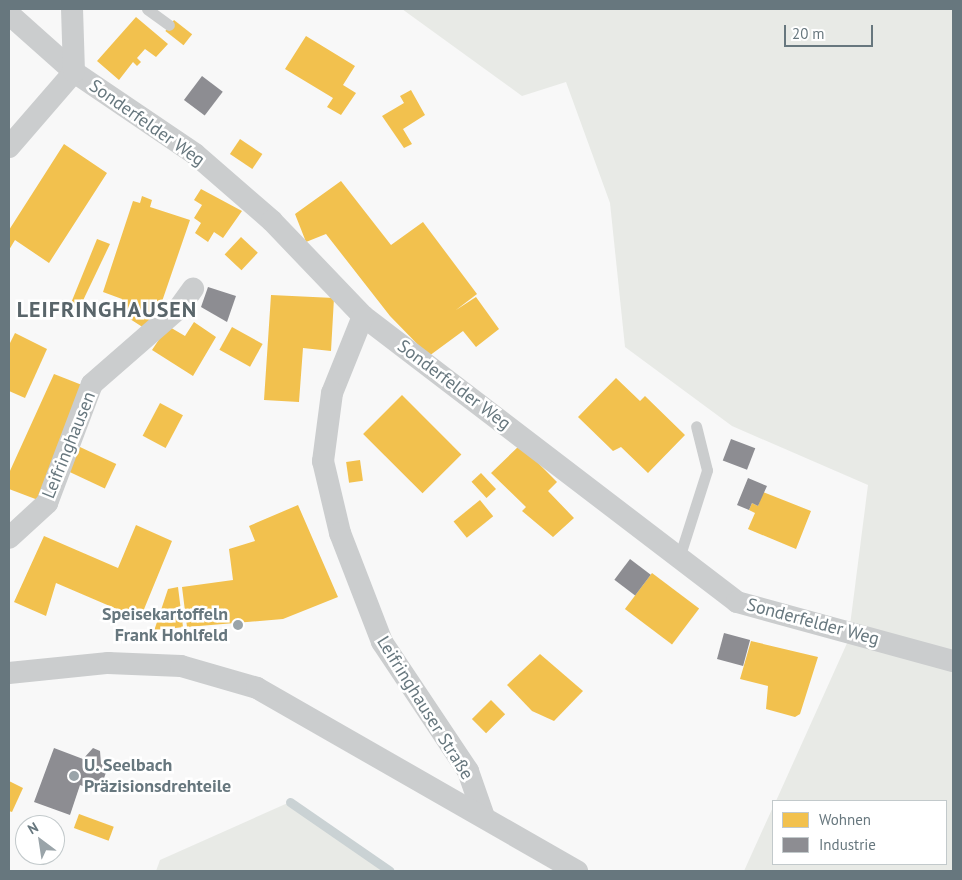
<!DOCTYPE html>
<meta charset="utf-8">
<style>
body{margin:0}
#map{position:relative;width:962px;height:880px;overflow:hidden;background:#f8f8f8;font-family:"PT Sans",sans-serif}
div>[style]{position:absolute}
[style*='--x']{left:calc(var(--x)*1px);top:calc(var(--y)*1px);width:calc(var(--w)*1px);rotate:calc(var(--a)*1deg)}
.green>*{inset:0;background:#e8eae6}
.homes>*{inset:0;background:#f2c14e;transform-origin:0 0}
.industry>*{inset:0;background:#8d8d92;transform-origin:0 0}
.stream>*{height:9px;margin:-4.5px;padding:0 4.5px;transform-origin:4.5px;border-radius:4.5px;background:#cad2d4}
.lane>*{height:11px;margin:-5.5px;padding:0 5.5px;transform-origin:5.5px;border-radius:5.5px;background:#cbcdce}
.street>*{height:22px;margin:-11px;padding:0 11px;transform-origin:11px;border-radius:11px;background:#cbcdce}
.dots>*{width:14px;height:14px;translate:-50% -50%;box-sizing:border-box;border:2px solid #fff;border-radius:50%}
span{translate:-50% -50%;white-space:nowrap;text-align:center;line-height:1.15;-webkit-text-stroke:5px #fff;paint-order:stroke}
.street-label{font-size:18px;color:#67777e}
.poi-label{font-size:18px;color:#67777e;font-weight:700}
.right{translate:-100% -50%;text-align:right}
.left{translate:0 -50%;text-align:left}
.district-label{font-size:22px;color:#59656a;font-weight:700;letter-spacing:1px}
.frame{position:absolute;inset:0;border:10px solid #67777e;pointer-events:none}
.legend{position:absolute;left:772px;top:800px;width:175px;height:65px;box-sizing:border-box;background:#fff;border:1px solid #c2c9cb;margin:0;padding:6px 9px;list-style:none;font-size:15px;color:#67777e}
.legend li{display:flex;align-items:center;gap:10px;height:25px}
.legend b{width:25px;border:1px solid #c2c9cb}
.north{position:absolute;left:15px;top:815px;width:50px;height:50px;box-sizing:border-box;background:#fff;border:1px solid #c2c9cb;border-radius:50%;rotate:329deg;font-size:14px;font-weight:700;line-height:20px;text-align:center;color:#67777e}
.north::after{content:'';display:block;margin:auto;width:18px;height:22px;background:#9aa4a9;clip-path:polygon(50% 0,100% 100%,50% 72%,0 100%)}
.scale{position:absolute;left:784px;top:25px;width:89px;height:22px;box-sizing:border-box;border:2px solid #67777e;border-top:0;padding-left:6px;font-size:15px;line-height:18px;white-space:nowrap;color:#67777e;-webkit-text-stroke:4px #fff;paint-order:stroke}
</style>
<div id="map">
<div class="green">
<i style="clip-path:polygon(402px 9px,953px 9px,953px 871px,744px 871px,773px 807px,773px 864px,946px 864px,946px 801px,776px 801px,848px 641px,868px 485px,732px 426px,625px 347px,610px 203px,566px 82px,522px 96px)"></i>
<i style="clip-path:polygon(290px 802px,390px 871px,156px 871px,160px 860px)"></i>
</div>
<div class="homes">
<i style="clip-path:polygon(136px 17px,168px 44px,156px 57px,145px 49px,137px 58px,141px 62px,137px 66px,133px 62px,119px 80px,97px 61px)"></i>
<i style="left:174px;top:20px;width:23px;height:14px;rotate:38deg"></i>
<i style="clip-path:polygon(306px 36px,355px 66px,343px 85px,356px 93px,341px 115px,327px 107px,333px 98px,285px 69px)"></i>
<i style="clip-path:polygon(411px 90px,425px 115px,403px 129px,412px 144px,404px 148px,382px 116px,404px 103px,400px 96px)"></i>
<i style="left:240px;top:139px;width:27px;height:18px;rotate:34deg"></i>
<i style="clip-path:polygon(64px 144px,107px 173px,49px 263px,15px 240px,9px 250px,9px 230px)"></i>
<i style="clip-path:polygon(341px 181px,391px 245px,423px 222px,477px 294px,456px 310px,476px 297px,499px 329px,476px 347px,463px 331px,429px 356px,390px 316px,326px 234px,306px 242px,295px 214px)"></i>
<i style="clip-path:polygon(201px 189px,242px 211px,223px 238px,214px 232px,208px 242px,195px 233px,201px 223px,194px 218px,202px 205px,194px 200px)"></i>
<i style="clip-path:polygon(142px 196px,152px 200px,150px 207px,190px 220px,157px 316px,144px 328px,130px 319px,133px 311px,120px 307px,122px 299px,103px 292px,133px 201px,140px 203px)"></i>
<i style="left:241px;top:237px;width:23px;height:24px;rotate:43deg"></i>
<i style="clip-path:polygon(97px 239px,110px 244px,78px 311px,69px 308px)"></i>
<i style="clip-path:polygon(271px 295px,334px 298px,331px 351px,303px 348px,299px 402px,264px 400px)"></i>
<i style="clip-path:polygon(194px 322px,216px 337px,193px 376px,152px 350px,168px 326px,185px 336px)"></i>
<i style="left:232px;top:327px;width:35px;height:26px;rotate:29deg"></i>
<i style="clip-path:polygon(15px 333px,47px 349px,25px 398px,9px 391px,9px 345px)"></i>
<i style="clip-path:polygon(54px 374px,82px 385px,38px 500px,9px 489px,9px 473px)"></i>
<i style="clip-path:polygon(616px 378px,640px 401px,645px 396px,685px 435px,648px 473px,621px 447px,613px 451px,578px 417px)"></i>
<i style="left:402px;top:395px;width:84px;height:55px;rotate:45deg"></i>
<i style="left:160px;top:403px;width:26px;height:37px;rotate:28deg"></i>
<i style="clip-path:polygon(520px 445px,557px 482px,548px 491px,574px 518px,553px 537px,522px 511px,526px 507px,491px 473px)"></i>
<i style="left:80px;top:447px;width:40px;height:27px;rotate:25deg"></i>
<i style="left:360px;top:460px;width:21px;height:14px;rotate:82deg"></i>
<i style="left:481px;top:473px;width:22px;height:13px;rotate:47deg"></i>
<i style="clip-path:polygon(763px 492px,811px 511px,796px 549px,748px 529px,755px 513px,749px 510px,752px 503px,758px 506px)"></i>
<i style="left:480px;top:500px;width:21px;height:34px;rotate:51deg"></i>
<i style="clip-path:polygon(298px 505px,338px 597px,283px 619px,187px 627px,182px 587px,233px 580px,229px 549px,255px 541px,249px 526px)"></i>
<i style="clip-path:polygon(136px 525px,172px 541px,140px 619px,56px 583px,46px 616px,14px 602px,44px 536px,118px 568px)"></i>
<i style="left:652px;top:573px;width:59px;height:45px;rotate:37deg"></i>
<i style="clip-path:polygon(178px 587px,183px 627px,154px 631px,168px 589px)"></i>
<i style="clip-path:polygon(751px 641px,818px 657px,800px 714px,795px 717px,766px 709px,768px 686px,740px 679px)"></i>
<i style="clip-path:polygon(540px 654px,583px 691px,554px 721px,532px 711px,507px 685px)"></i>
<i style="left:491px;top:700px;width:20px;height:27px;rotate:45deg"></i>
<i style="clip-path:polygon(9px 781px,23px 788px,12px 812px,9px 811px)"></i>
<i style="left:79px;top:814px;width:37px;height:15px;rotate:20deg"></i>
</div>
<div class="industry">
<i style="left:202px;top:76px;width:26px;height:30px;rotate:37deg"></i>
<i style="clip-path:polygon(208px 287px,236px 296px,227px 322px,201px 307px)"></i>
<i style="left:731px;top:439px;width:26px;height:23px;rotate:21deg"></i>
<i style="clip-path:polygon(748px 478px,767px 486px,758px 506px,752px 503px,749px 510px,737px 505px)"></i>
<i style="left:630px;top:559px;width:26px;height:26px;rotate:37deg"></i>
<i style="left:724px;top:633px;width:27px;height:27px;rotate:15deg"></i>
<i style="clip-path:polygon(54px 748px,83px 759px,93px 748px,100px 751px,101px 764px,108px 767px,99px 792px,80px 785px,70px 815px,34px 802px)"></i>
</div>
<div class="stream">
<i style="--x:290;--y:802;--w:121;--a:34.6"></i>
</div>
<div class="lane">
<i style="--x:147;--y:9;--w:27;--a:36"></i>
<i style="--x:679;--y:558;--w:92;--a:-72.3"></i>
<i style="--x:707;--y:470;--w:45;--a:-104"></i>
</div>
<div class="street">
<i style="--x:9;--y:14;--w:87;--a:41.7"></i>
<i style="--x:74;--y:72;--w:146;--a:34.1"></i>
<i style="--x:195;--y:154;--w:102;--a:41"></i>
<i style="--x:272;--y:221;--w:132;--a:46.2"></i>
<i style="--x:363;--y:316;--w:471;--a:37.4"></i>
<i style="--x:737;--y:602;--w:224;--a:15.3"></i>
<i style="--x:9;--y:147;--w:99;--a:-49.1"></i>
<i style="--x:74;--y:72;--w:63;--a:-91.8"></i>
<i style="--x:363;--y:316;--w:83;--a:111.9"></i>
<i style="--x:332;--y:393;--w:69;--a:97.5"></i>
<i style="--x:323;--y:461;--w:74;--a:76.7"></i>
<i style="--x:340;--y:533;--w:117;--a:68.9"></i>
<i style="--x:382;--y:642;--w:155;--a:56.3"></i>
<i style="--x:468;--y:771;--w:46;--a:70.8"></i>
<i style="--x:9;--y:538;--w:52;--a:-42.6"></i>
<i style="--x:47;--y:503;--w:127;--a:-69.3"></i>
<i style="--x:92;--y:384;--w:116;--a:-41.1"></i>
<i style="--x:179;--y:308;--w:24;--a:-54"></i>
<i style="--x:9;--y:673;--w:100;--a:-5.8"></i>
<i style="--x:108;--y:663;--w:73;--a:2.4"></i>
<i style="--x:181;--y:666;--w:79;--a:16.1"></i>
<i style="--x:257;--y:688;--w:369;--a:29.8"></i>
</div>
<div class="dots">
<i style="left:238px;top:625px;background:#9aa4a9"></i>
<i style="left:74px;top:776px;background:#9aa4a9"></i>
</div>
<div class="street-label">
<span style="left:147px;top:123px;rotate:35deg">Sonderfelder Weg</span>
<span style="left:454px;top:385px;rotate:37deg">Sonderfelder Weg</span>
<span style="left:69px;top:445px;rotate:-68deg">Leifringhausen</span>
<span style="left:813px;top:622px;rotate:15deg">Sonderfelder Weg</span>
<span style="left:425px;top:708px;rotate:58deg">Leifringhauser Straße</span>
</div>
<div class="poi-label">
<span class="right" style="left:228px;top:625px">Speisekartoffeln<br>Frank Hohlfeld</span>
<span class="left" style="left:84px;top:776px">U. Seelbach<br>Präzisionsdrehteile</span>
</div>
<div class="district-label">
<span style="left:107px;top:310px">LEIFRINGHAUSEN</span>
</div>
<div class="frame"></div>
<ul class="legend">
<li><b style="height:14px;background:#f2c14e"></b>Wohnen</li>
<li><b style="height:14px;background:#8d8d92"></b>Industrie</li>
</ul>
<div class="north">N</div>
<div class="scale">20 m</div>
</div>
